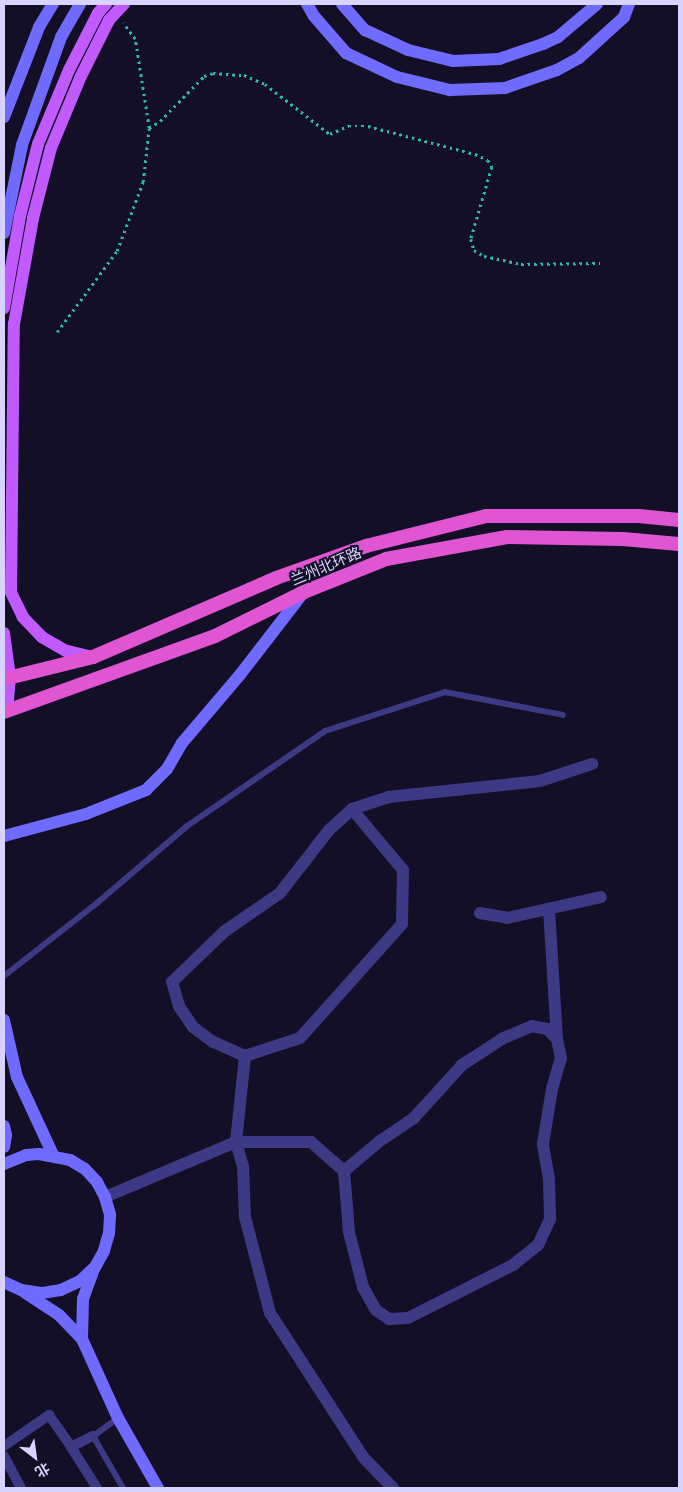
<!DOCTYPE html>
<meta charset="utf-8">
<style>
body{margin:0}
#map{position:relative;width:683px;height:1492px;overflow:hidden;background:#130f26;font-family:"PT Sans Narrow","Noto Sans SC",sans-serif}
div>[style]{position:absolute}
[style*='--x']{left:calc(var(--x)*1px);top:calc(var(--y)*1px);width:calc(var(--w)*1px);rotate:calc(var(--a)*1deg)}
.path>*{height:2.5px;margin-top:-1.25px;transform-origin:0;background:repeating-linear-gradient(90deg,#2fb8b0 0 2.5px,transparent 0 6.5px)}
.service>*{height:6px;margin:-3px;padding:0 3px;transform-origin:3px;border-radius:3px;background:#3d3a85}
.pedestrian>*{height:10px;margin:-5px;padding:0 5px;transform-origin:5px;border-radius:5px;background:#3d3a85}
.minor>*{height:12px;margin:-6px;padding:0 6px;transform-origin:6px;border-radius:6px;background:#3d3a85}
.secondary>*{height:12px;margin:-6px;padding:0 6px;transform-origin:6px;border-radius:6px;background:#6f6bff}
.primary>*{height:12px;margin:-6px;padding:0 6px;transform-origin:6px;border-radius:6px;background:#c25bff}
.trunk>*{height:14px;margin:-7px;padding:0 7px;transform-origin:7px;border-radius:7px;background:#e055d1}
.secondary-bridge>*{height:12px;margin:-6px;padding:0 6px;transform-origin:6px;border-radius:6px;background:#6f6bff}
span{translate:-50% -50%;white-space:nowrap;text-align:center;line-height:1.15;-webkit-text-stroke:4px #130f26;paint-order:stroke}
.street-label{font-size:15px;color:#d9d4ff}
.frame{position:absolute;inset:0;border:5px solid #d9d4ff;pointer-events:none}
.north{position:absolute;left:10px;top:1432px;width:50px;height:50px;-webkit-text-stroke:4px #130f26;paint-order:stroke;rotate:150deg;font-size:14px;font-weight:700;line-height:20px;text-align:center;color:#d9d4ff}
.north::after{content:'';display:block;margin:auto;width:18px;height:22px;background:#d9d4ff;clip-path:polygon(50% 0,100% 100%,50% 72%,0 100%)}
</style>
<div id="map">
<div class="path">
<i style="--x:149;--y:128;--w:13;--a:-32"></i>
<i style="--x:160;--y:121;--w:63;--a:-45.6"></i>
<i style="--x:204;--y:76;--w:9;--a:-18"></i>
<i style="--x:213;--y:73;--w:31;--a:4"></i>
<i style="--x:244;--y:75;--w:23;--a:23"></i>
<i style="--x:265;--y:84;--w:82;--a:37.6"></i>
<i style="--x:330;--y:134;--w:20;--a:-24"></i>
<i style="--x:348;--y:126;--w:20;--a:0"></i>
<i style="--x:368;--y:126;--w:111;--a:14.7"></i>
<i style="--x:475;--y:154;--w:14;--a:25"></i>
<i style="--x:488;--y:160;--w:8;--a:60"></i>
<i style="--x:492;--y:167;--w:75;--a:106.3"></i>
<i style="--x:471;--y:239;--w:11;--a:75"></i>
<i style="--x:474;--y:250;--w:12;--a:31"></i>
<i style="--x:484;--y:256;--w:38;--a:12"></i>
<i style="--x:521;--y:264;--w:79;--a:-0.7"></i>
<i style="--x:57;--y:332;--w:101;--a:-53.5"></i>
<i style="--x:117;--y:251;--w:74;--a:-69.4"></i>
<i style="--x:143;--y:182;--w:54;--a:-83.7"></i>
<i style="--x:149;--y:128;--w:90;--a:-98.9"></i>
<i style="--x:135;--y:39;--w:20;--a:-127"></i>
</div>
<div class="service">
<i style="--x:4;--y:976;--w:118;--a:-38.1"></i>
<i style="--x:97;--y:903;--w:118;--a:-40.5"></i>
<i style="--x:187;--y:826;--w:168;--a:-34.5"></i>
<i style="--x:325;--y:731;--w:126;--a:-18"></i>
<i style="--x:445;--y:692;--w:120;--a:11"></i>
<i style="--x:118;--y:1418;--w:31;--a:144"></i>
<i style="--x:93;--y:1436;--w:60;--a:60"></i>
</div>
<div class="pedestrian">
<i style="--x:4;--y:1446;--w:55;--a:-34.6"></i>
<i style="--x:49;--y:1415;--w:39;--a:55"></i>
<i style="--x:71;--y:1447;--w:25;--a:-27"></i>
<i style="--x:71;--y:1447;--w:49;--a:57.6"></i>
<i style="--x:4;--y:1456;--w:36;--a:62"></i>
</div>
<div class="minor">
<i style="--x:352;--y:809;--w:80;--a:50.1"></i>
<i style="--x:403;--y:870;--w:54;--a:91.1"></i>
<i style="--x:402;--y:924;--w:153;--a:131.8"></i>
<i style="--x:300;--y:1038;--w:58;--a:161.9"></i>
<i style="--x:245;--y:1056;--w:35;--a:-156"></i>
<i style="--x:213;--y:1042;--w:25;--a:-143"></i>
<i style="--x:193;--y:1027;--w:25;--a:-124"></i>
<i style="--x:179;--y:1006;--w:25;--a:-106"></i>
<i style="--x:172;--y:982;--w:74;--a:-43.9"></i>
<i style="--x:225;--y:931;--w:67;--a:-34.6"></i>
<i style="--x:280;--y:893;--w:80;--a:-52.1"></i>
<i style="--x:329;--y:830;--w:31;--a:-42"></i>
<i style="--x:352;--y:809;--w:38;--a:-18"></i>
<i style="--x:388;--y:797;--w:153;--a:-6"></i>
<i style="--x:540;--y:781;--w:55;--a:-18.1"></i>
<i style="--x:549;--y:909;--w:130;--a:86.5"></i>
<i style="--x:480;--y:913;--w:27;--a:10"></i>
<i style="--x:507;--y:918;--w:96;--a:-12.6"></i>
<i style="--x:245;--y:1056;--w:86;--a:96"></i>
<i style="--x:236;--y:1142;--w:25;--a:74"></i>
<i style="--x:243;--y:1166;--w:51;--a:87.8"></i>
<i style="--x:245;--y:1217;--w:99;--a:75.4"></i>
<i style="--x:270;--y:1313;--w:171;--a:57.1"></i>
<i style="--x:363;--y:1457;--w:43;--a:45.9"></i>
<i style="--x:105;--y:1197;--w:142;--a:-22.8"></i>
<i style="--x:236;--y:1142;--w:75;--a:0"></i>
<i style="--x:311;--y:1142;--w:44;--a:41.3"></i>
<i style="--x:344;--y:1171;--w:61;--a:85.3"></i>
<i style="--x:349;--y:1232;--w:57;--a:75.7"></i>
<i style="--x:363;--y:1287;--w:26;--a:61"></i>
<i style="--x:376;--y:1310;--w:16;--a:35"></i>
<i style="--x:389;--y:1319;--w:19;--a:-3"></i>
<i style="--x:408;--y:1318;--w:118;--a:-26.8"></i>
<i style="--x:513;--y:1265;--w:32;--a:-39"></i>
<i style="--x:538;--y:1245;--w:29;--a:-65"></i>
<i style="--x:550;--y:1219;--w:40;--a:-91.4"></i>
<i style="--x:549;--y:1179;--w:36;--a:-100"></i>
<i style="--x:543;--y:1144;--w:56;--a:-80.7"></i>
<i style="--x:552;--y:1089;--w:32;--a:-74"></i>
<i style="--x:561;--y:1058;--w:19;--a:-102"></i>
<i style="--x:557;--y:1039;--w:14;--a:-135"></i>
<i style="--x:547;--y:1029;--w:15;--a:-169"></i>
<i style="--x:532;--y:1026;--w:33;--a:157"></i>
<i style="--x:502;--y:1039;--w:48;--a:147"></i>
<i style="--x:462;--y:1065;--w:72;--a:132.2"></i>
<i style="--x:414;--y:1118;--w:40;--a:146"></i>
<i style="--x:381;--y:1140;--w:48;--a:140"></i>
</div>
<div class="secondary">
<i style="--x:307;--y:4;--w:14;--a:60"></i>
<i style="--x:314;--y:16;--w:49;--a:49.1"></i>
<i style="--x:346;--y:53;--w:56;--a:25.2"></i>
<i style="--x:397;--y:77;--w:55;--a:13.8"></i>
<i style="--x:450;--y:90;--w:55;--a:-2.1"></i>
<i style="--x:505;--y:88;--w:55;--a:-19.1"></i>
<i style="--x:557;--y:70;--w:25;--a:-29"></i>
<i style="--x:579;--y:58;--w:61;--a:-42.3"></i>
<i style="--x:624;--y:17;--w:14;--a:-69"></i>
<i style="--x:342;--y:4;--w:35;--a:49"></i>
<i style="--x:365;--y:30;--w:47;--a:24.9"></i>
<i style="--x:408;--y:50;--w:46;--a:13.7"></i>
<i style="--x:453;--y:61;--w:46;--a:-2.5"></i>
<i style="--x:499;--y:59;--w:46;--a:-18.8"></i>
<i style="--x:543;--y:44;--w:17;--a:-25"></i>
<i style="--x:558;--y:37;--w:51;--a:-40.2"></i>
<i style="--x:4;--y:117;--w:97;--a:-68.7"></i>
<i style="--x:39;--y:27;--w:27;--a:-59"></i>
<i style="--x:4;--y:836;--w:85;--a:-15"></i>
<i style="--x:86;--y:814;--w:65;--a:-21.8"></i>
<i style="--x:146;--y:790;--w:30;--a:-45"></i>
<i style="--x:167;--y:769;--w:30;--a:-60"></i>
<i style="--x:182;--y:743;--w:88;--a:-49.6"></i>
<i style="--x:239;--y:676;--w:106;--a:-52.3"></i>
<i style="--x:4;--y:1020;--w:58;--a:77.2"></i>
<i style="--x:17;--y:1077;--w:86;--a:65.2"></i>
<i style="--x:4;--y:1126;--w:9;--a:77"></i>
<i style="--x:6;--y:1135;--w:12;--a:99"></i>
<i style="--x:4;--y:1164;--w:24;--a:-22"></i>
<i style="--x:26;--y:1155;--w:13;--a:-4"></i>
<i style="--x:39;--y:1154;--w:32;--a:11"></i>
<i style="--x:70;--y:1160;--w:17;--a:31"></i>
<i style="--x:85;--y:1169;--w:18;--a:47"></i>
<i style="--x:97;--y:1182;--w:17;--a:62"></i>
<i style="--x:105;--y:1197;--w:19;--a:74"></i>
<i style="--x:110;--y:1215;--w:18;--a:93"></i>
<i style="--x:109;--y:1233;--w:19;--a:106"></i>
<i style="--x:104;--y:1251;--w:18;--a:119"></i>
<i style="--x:95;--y:1267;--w:21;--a:137"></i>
<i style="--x:80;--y:1281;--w:21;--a:155"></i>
<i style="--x:61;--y:1290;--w:20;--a:171"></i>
<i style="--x:41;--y:1293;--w:20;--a:-171"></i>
<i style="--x:21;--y:1290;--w:19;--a:-155"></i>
<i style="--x:24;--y:1292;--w:42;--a:33.3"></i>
<i style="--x:59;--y:1315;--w:33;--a:46"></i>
<i style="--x:82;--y:1339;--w:87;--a:65.5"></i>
<i style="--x:118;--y:1418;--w:81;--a:60.3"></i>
<i style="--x:82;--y:1339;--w:40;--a:-88.6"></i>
<i style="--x:83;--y:1299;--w:32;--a:-70"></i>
</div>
<div class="primary">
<i style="--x:4;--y:308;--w:93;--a:-80.1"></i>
<i style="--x:20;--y:216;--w:74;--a:-76"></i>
<i style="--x:38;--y:144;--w:80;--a:-67.3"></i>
<i style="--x:69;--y:70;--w:64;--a:-63"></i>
<i style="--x:98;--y:13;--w:12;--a:-48"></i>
<i style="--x:4;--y:633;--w:44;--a:82.2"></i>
<i style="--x:10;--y:677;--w:34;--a:95"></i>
<i style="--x:93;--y:657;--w:28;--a:-167"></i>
<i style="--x:66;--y:651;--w:28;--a:-150"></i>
<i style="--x:42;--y:637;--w:28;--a:-134"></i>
<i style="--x:23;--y:617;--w:28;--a:-116"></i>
<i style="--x:11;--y:592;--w:268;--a:-89.4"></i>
<i style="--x:14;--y:324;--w:108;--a:-79.8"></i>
<i style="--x:33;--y:218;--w:72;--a:-75.6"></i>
<i style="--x:51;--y:148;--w:78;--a:-67.4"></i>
<i style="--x:81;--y:76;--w:63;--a:-63.4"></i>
<i style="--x:109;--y:20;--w:22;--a:-47"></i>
</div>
<div class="trunk">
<i style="--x:4;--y:679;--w:92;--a:-13.9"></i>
<i style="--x:93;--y:657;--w:199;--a:-23.3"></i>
<i style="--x:276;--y:578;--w:96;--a:-19.6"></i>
<i style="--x:366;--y:546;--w:124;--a:-14"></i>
<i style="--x:486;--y:516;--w:153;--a:0"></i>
<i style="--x:639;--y:516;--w:40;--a:5.7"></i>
<i style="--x:4;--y:712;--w:224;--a:-19.8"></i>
<i style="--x:215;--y:636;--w:99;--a:-26.3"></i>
<i style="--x:304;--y:592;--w:88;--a:-21.9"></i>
<i style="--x:386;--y:559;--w:123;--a:-10.3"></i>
<i style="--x:507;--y:537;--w:116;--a:1"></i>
<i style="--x:623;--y:539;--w:56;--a:5.1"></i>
</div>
<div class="secondary-bridge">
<i style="--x:4;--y:233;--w:90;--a:-78.4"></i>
<i style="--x:22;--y:145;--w:115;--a:-70.1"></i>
<i style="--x:61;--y:37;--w:38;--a:-60"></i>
</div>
<div class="street-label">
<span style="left:326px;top:566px;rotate:-23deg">兰州北环路</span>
</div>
<div class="frame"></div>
<div class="north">北</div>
</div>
